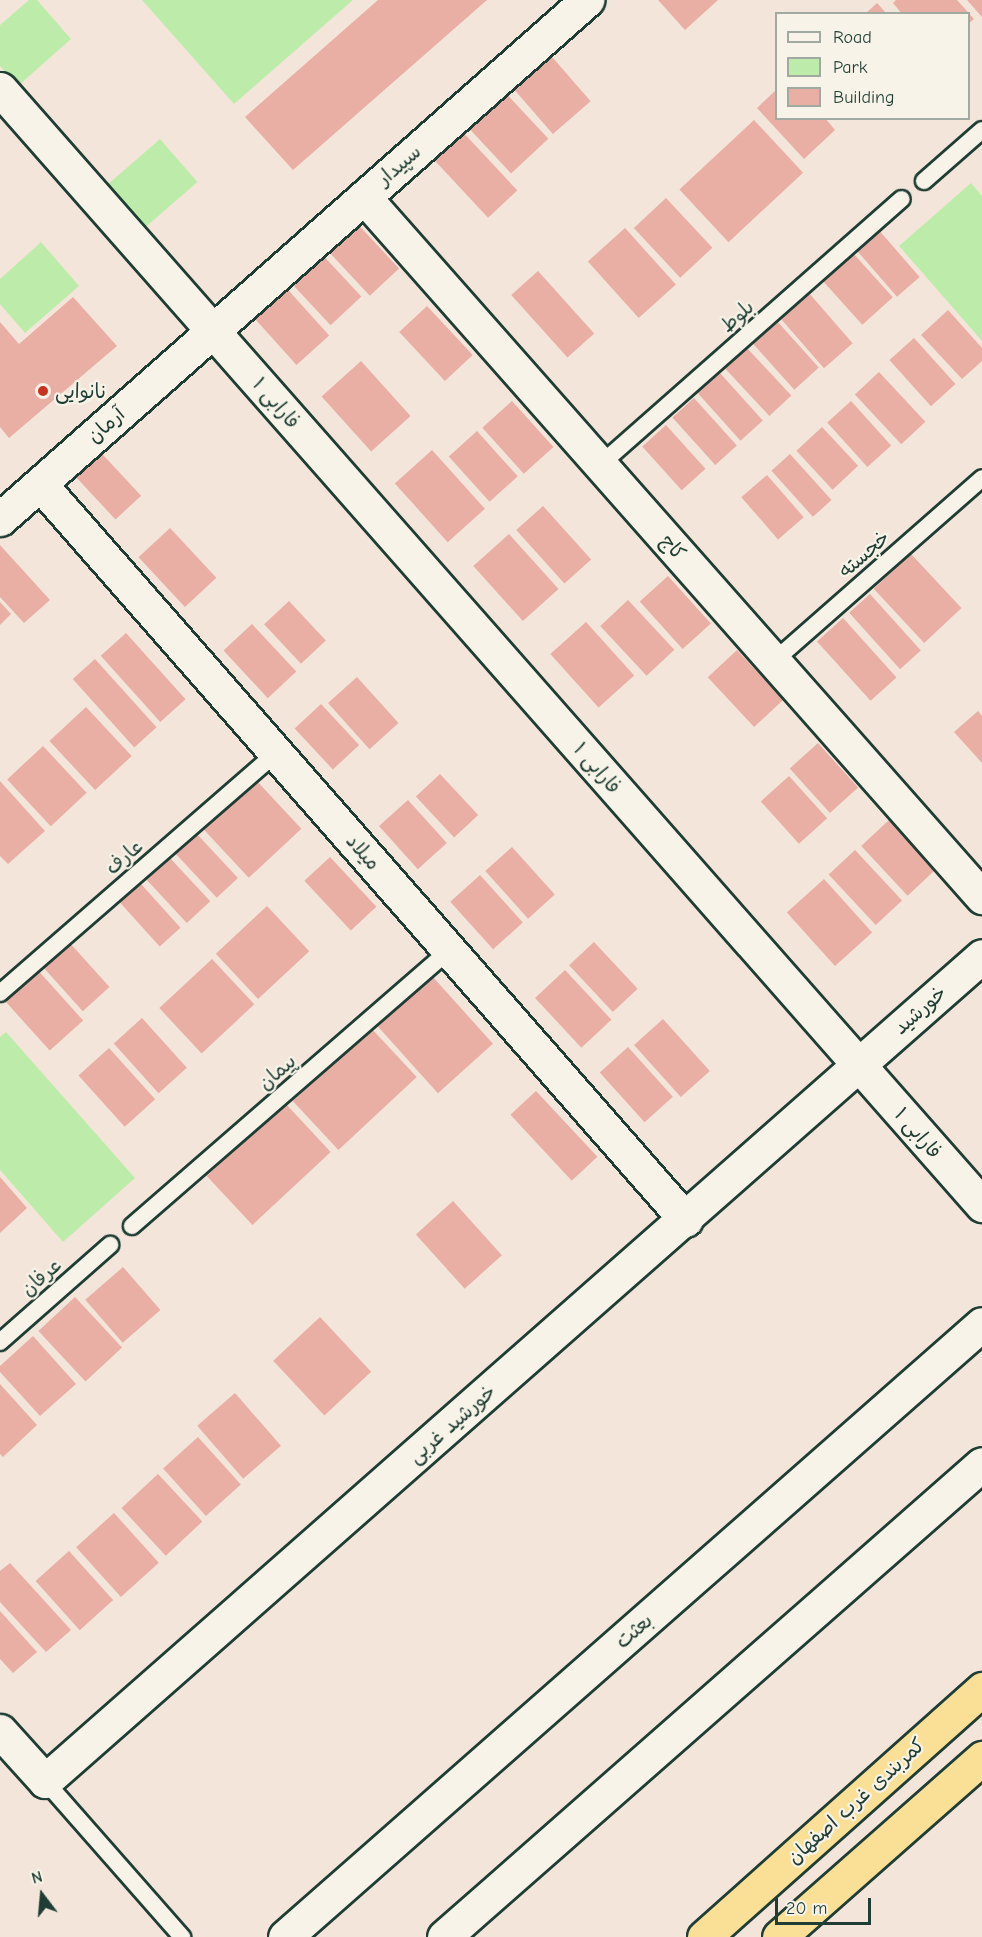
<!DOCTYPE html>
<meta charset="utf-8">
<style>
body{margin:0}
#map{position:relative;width:982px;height:1937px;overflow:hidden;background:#f4e5da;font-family:"Comic Neue","Playpen Sans Arabic",sans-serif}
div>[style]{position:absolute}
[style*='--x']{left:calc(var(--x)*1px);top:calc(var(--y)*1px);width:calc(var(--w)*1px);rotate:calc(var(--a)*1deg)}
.green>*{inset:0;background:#bdecaa;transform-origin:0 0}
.building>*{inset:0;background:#e9afa4;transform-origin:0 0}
.roads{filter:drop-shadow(2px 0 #1f3d34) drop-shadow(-2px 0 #1f3d34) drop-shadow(0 2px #1f3d34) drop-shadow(0 -2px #1f3d34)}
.lane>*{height:16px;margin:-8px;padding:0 8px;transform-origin:8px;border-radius:8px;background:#f7f3e8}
.street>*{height:33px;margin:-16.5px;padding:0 16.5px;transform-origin:16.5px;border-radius:16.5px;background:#f7f3e8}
.secondary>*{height:33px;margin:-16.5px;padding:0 16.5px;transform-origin:16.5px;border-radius:16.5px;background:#f7f3e8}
.highway>*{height:33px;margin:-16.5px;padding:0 16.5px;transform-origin:16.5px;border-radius:16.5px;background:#fadf96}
.dots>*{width:16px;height:16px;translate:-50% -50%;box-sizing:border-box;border:3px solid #f7f3e8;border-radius:50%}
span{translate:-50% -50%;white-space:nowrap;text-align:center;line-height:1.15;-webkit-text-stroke:4.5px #f7f3e8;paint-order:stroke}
.street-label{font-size:20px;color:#1f3d34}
.poi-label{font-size:20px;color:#1f3d34}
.left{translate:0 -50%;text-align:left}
.legend{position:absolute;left:775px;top:12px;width:195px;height:108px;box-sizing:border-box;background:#f7f3e8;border:2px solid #a1aaa0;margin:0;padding:8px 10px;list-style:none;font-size:18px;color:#1f3d34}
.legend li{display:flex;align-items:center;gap:12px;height:30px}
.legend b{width:30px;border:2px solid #a1aaa0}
.north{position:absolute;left:12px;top:1865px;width:60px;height:60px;-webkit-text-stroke:4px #f7f3e8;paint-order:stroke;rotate:344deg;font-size:16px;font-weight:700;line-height:24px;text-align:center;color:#1f3d34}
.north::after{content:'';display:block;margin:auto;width:21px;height:27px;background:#1f3d34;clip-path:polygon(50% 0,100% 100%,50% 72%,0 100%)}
.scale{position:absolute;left:775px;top:1898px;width:96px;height:27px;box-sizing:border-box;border:3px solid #1f3d34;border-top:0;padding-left:8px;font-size:18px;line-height:21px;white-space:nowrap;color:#1f3d34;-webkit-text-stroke:4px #f7f3e8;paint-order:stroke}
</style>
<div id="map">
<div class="green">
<i style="clip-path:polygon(29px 0,37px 0,71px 39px,18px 86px,0 66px,0 25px)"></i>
<i style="clip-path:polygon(142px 0,353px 0,234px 104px)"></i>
<i style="left:160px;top:139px;width:57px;height:72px;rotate:49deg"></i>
<i style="clip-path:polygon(971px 183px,982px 196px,982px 341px,899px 246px)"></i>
<i style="clip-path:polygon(41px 242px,79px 286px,25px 333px,0 304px,0 279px)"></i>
<i style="clip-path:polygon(6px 1032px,135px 1178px,63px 1242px,0 1170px,0 1037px)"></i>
</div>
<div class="building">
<i style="clip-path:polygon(378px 0,487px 0,293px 170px,245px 117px)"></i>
<i style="clip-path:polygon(658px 0,718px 0,685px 30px)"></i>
<i style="clip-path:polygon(896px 0,957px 0,974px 19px,968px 24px,968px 14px,902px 14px,893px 3px)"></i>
<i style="clip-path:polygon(967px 0,982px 0,982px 17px)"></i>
<i style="clip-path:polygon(877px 3px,887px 14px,865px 14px)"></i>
<i style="left:546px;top:50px;width:68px;height:50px;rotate:49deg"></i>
<i style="left:502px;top:89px;width:68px;height:51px;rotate:47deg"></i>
<i style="clip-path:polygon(776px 90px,776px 118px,825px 118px,835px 130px,804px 159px,757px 108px)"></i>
<i style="left:754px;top:120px;width:72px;height:102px;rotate:47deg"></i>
<i style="left:460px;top:129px;width:84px;height:40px;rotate:47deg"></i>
<i style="left:666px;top:198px;width:68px;height:44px;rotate:47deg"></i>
<i style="left:352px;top:218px;width:69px;height:40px;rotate:47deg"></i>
<i style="left:625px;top:228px;width:76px;height:50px;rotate:48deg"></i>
<i style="left:877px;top:228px;width:65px;height:30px;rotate:49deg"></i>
<i style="left:317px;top:249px;width:65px;height:42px;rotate:47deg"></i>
<i style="left:852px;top:252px;width:61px;height:41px;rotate:48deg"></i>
<i style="left:538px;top:271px;width:84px;height:36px;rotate:48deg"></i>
<i style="left:281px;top:282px;width:72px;height:44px;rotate:48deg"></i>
<i style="left:808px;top:292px;width:68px;height:38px;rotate:49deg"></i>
<i style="clip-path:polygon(73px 297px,117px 346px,9px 438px,0 427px,0 322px,19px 344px)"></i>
<i style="left:427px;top:306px;width:67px;height:38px;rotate:47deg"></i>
<i style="clip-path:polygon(948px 310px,982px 348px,982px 361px,962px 379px,921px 335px)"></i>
<i style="left:776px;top:320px;width:64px;height:33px;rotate:48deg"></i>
<i style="left:914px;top:338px;width:62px;height:33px;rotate:48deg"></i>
<i style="left:747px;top:348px;width:65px;height:30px;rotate:47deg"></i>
<i style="left:361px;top:361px;width:74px;height:53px;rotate:48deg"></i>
<i style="left:879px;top:372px;width:68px;height:33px;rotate:47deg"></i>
<i style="left:720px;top:373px;width:64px;height:30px;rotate:48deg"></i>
<i style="left:694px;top:398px;width:64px;height:29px;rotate:48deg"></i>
<i style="left:512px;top:401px;width:62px;height:40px;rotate:48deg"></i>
<i style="left:851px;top:401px;width:60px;height:32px;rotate:48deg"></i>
<i style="left:666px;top:425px;width:59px;height:32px;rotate:48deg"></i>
<i style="left:822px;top:427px;width:53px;height:35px;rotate:47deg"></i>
<i style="left:477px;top:431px;width:61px;height:38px;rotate:48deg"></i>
<i style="left:92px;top:443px;width:72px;height:35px;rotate:47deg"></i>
<i style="left:432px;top:450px;width:79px;height:50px;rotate:48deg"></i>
<i style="left:790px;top:454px;width:62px;height:25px;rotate:48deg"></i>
<i style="left:767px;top:475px;width:56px;height:34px;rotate:49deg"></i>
<i style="left:543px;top:506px;width:72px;height:36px;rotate:48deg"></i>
<i style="left:170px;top:528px;width:68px;height:43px;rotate:47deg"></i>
<i style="left:509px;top:534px;width:74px;height:48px;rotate:48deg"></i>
<i style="clip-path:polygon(0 545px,50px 600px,24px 623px,0 597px)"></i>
<i style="left:911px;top:554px;width:74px;height:51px;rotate:47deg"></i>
<i style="left:668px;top:576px;width:64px;height:38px;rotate:48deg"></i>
<i style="left:870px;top:594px;width:76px;height:28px;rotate:48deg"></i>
<i style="left:628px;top:600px;width:68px;height:38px;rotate:47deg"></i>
<i style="left:289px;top:601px;width:54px;height:34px;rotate:47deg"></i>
<i style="clip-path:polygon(0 602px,11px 614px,0 625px)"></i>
<i style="left:843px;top:618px;width:80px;height:35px;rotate:48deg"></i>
<i style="left:586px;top:622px;width:72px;height:48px;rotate:48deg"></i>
<i style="left:252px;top:624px;width:65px;height:39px;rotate:47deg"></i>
<i style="left:126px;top:633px;width:89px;height:34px;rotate:48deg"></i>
<i style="left:737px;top:650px;width:68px;height:40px;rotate:47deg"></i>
<i style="left:95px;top:659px;width:92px;height:30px;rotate:48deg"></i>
<i style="left:357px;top:677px;width:62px;height:39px;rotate:48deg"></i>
<i style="left:321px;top:704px;width:56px;height:36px;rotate:47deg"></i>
<i style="left:86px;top:707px;width:67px;height:50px;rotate:47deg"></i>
<i style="clip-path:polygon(978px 711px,982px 716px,982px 763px,954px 732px)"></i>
<i style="left:818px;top:743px;width:60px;height:38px;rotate:48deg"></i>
<i style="left:43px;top:746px;width:64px;height:49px;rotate:47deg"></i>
<i style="left:440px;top:774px;width:56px;height:33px;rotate:47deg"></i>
<i style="left:789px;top:776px;width:57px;height:38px;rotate:48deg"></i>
<i style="left:255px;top:779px;width:68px;height:72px;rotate:47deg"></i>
<i style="clip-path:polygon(0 781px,45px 831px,8px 864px,0 856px)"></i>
<i style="left:408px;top:800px;width:58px;height:39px;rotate:48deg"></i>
<i style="left:889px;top:820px;width:68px;height:38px;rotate:47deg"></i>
<i style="left:195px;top:832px;width:63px;height:29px;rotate:47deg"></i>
<i style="left:512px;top:847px;width:64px;height:36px;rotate:48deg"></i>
<i style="left:855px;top:850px;width:69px;height:36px;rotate:47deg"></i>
<i style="left:330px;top:857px;width:68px;height:35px;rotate:47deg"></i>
<i style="left:170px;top:858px;width:59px;height:32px;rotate:47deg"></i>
<i style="left:480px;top:875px;width:64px;height:40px;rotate:48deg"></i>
<i style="left:824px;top:879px;width:72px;height:50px;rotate:48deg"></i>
<i style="left:141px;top:884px;width:59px;height:28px;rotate:48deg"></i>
<i style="left:267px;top:906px;width:62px;height:70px;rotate:47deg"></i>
<i style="left:68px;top:941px;width:62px;height:36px;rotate:48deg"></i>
<i style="left:594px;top:942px;width:64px;height:34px;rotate:47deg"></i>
<i style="left:212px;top:959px;width:62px;height:72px;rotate:47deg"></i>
<i style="left:35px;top:967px;width:72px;height:45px;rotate:48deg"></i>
<i style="left:565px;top:970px;width:68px;height:41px;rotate:47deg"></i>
<i style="left:432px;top:976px;width:91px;height:74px;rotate:48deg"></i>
<i style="left:142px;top:1018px;width:67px;height:38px;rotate:48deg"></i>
<i style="left:663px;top:1019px;width:70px;height:39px;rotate:48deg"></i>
<i style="left:371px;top:1028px;width:67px;height:107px;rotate:47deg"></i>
<i style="left:628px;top:1047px;width:67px;height:38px;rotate:48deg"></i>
<i style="left:109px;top:1048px;width:69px;height:41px;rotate:48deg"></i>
<i style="left:536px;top:1091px;width:90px;height:35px;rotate:47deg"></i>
<i style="left:285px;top:1103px;width:67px;height:107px;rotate:47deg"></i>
<i style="clip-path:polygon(0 1177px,27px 1208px,0 1233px)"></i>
<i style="left:453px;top:1201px;width:73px;height:50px;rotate:48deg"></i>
<i style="left:123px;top:1267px;width:57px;height:50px;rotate:49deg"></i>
<i style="left:75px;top:1297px;width:69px;height:50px;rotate:47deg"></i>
<i style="left:320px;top:1317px;width:75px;height:64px;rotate:47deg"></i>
<i style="clip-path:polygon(33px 1336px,76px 1384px,40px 1416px,0 1372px,0 1366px)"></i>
<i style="clip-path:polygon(0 1384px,37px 1425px,3px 1457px,0 1454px)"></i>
<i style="left:235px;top:1393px;width:70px;height:50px;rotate:49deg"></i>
<i style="left:198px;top:1437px;width:64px;height:47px;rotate:48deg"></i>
<i style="left:158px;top:1474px;width:65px;height:50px;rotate:47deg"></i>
<i style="left:114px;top:1513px;width:67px;height:51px;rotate:48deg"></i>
<i style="left:69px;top:1551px;width:66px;height:45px;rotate:48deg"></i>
<i style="clip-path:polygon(10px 1563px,71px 1630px,46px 1652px,0 1602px,0 1571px)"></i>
<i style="clip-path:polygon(0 1611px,37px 1652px,13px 1673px,0 1659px)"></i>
</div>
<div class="roads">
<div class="lane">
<i style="--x:924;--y:181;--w:77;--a:-41.3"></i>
<i style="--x:600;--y:465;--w:402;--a:-41.4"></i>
<i style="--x:774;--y:661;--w:277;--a:-41.3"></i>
<i style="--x:0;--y:993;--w:366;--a:-41"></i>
<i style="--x:132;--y:1226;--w:420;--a:-41"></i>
<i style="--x:0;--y:1342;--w:147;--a:-41.4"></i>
<i style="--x:45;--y:1781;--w:208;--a:48.7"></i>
</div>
<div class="street">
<i style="--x:364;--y:197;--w:934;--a:48.56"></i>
<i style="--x:40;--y:484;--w:979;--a:48.73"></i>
<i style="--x:0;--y:519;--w:784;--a:-41.48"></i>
<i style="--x:0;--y:1731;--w:67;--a:48"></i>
<i style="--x:45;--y:1781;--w:1248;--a:-41.36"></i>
</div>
<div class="secondary">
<i style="--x:0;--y:89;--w:1487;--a:48.65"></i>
<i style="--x:285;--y:1937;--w:928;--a:-41.33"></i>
<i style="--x:444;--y:1937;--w:716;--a:-41.32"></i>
</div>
<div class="highway">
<i style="--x:704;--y:1937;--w:373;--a:-41.7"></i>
<i style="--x:779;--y:1937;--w:271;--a:-41.4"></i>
</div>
</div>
<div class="dots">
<i style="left:43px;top:391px;background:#c8321e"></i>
</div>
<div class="street-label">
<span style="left:399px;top:165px;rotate:-41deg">سپیدار</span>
<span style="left:737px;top:316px;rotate:-41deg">بلوط</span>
<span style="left:276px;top:403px;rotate:49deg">فارابی ۱</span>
<span style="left:106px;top:425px;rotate:-42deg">آرمان</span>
<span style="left:673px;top:547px;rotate:49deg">کاج</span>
<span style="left:864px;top:554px;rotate:-41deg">خجسته</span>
<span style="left:597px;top:768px;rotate:49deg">فارابی ۱</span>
<span style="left:363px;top:852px;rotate:49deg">میلاد</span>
<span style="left:124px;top:857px;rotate:-41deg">عارف</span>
<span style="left:920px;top:1010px;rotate:-41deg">خورشید</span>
<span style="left:277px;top:1072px;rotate:-41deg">پیمان</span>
<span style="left:918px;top:1133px;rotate:49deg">فارابی ۱</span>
<span style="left:41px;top:1277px;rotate:-41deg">عرفان</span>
<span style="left:452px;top:1424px;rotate:-41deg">خورشید غربی</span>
<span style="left:634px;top:1631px;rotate:-41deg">بعثت</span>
<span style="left:856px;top:1801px;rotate:-42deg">کمربندی غرب اصفهان</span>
</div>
<div class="poi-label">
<span class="left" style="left:55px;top:391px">نانوایی</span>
</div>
<ul class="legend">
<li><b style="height:8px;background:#f7f3e8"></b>Road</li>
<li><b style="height:16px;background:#bdecaa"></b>Park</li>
<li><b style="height:16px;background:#e9afa4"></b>Building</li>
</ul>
<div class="north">N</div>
<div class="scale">20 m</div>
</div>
